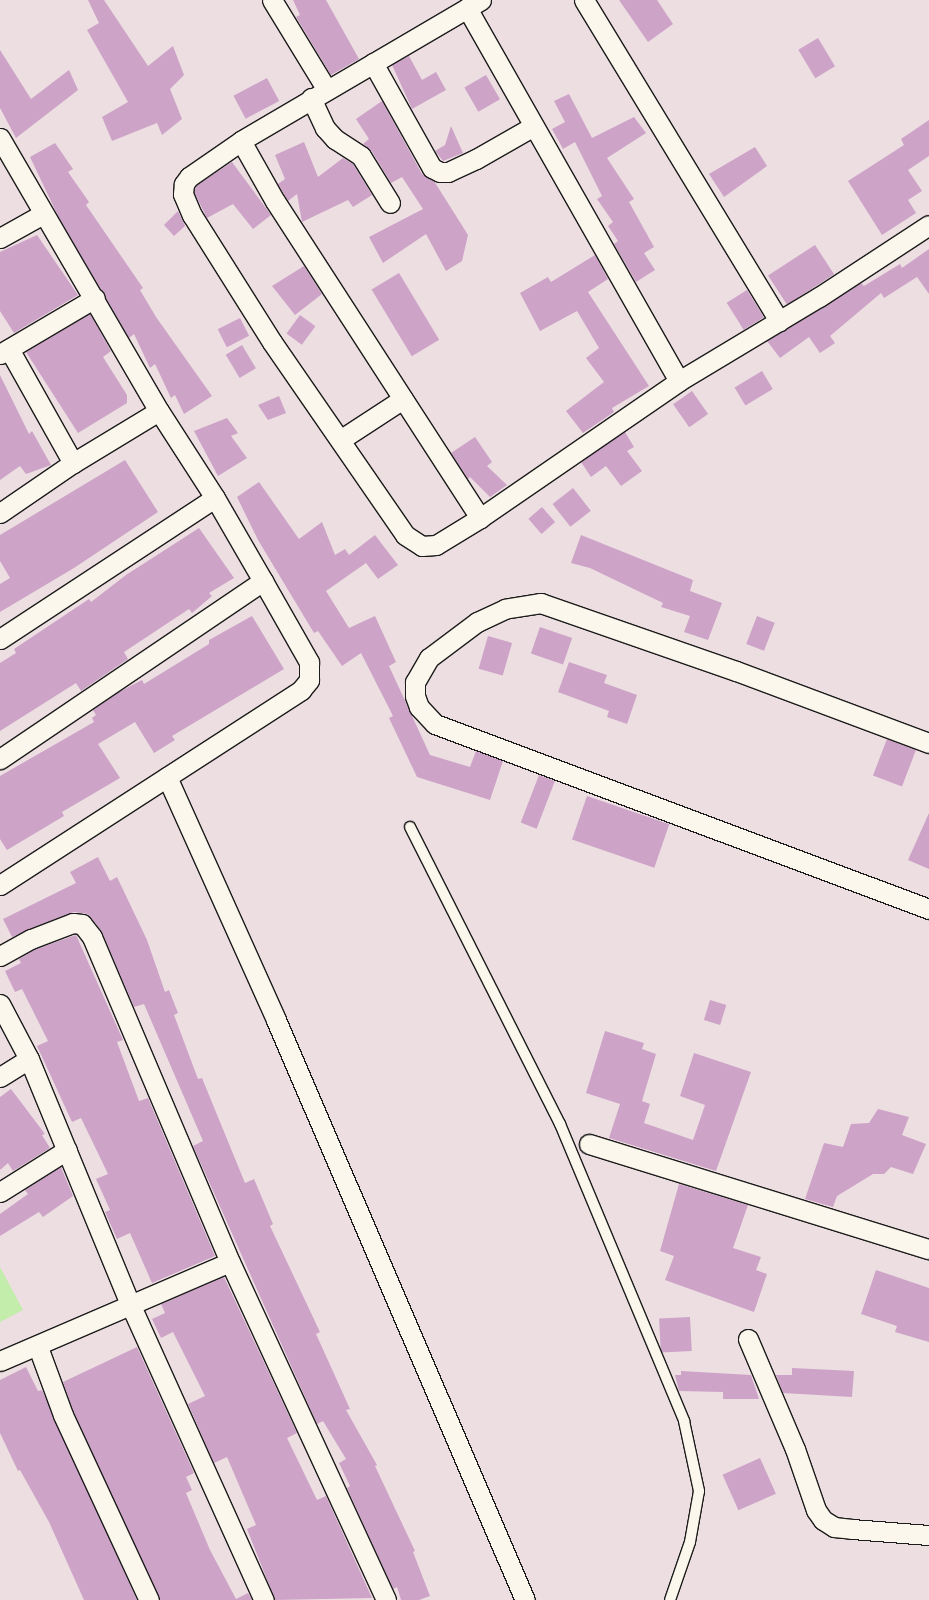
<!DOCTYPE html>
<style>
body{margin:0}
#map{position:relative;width:929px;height:1600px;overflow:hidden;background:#eddee1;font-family:Caveat,sans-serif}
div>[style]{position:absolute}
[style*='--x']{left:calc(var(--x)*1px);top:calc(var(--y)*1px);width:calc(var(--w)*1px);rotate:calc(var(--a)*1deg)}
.green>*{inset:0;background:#c2edaa}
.building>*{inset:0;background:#cda3c8;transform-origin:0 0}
.roads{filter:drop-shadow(1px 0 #1c1c1c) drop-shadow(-1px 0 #1c1c1c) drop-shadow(0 1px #1c1c1c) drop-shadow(0 -1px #1c1c1c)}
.lane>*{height:10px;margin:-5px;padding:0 5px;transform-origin:5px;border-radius:5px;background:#fbf7ec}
.street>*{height:19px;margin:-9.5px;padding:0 9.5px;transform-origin:9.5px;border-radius:9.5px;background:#fbf7ec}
span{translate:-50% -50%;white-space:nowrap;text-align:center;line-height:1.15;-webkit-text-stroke:4.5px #fbf7ec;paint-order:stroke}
</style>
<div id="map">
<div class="green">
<i style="clip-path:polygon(0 1267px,23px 1310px,0 1322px)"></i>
</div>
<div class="building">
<i style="clip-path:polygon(88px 0,104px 0,148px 66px,173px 46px,184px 75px,170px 89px,182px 119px,162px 135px,157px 123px,112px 141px,102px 117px,128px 102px,87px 30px,99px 23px)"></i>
<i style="clip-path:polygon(293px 0,326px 0,359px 59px,331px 75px,296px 17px,300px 15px)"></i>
<i style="clip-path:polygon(619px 0,657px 0,673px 24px,648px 42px)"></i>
<i style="left:818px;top:38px;width:33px;height:23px;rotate:59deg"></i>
<i style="clip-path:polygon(0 50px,31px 99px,69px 70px,78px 90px,16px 138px,0 108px)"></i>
<i style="clip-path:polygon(409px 56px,422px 80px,436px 72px,446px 90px,412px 109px,392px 65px)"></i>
<i style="left:486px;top:75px;width:28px;height:25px;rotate:60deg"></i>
<i style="left:267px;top:78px;width:26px;height:38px;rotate:62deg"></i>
<i style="clip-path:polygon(569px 94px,592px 138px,634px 117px,646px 133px,607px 158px,634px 199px,629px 202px,654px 247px,644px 253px,655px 270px,636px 282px,614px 244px,618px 241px,608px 226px,613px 222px,597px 199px,602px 196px,575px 142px,563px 149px,552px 129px,565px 122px,554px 101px)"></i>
<i style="clip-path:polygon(382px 101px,422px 174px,434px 181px,468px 235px,462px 261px,446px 271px,426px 234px,383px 263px,369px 237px,423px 209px,402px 177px,391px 183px,371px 150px,363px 144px,369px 139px,356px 119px)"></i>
<i style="clip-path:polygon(929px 120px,929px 156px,908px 170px,922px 191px,908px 200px,916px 213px,882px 235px,848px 181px,904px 145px,901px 139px)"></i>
<i style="clip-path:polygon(451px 126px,463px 153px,443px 161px,435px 151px,445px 145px)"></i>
<i style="clip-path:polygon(304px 142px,318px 177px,343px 158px,353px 164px,372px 195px,353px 207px,348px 200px,302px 222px,297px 194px,288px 201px,278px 184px,285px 179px,275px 155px)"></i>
<i style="clip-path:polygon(55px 143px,73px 169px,68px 172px,89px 202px,86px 205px,143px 288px,140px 290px,156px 317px,212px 396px,184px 414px,175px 395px,171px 398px,155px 364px,150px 368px,134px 334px,129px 338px,58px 216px,30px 157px)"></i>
<i style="clip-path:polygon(755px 147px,767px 166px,724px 197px,709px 174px)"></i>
<i style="clip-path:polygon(232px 162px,271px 215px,253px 229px,233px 204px,207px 218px,194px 192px,197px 185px)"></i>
<i style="clip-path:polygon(178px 211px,185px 226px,174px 236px,164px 225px)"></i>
<i style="clip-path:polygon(37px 235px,78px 295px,14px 333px,0 311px,0 252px)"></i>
<i style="left:815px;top:245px;width:35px;height:56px;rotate:57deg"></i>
<i style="clip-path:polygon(929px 249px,929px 294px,917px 277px,884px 298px,881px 293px,830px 336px,835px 343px,820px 353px,809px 337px,780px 358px,767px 341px,861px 283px,864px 286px,900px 264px,902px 268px)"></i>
<i style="clip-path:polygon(595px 255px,608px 279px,588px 292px,649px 386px,612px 408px,614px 412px,583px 433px,566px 411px,604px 382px,586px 358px,599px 348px,577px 311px,540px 331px,520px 293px,548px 277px,551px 282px)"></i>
<i style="clip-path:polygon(304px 266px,322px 294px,295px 315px,272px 286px)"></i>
<i style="left:399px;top:273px;width:78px;height:32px;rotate:59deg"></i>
<i style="left:747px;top:290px;width:32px;height:24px;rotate:58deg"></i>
<i style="clip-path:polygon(90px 314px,111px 351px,103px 357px,127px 395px,127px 403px,78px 433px,26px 352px)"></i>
<i style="left:300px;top:315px;width:19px;height:23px;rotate:36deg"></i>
<i style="left:240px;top:318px;width:20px;height:25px;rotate:63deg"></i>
<i style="left:242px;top:345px;width:27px;height:19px;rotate:59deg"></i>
<i style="left:762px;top:371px;width:21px;height:32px;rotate:59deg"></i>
<i style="clip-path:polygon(0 375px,29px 434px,32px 431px,51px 465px,26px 474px,20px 466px,0 480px)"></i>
<i style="left:692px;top:391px;width:28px;height:23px;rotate:55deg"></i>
<i style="clip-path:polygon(279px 396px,286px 413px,268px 420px,258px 405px)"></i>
<i style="clip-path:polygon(227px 418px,238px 433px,231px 436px,247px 458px,218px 476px,194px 431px)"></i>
<i style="clip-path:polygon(625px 432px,634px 447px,627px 451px,642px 471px,621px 486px,606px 466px,591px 477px,581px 462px)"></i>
<i style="clip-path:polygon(475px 437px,492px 462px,487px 466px,507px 485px,490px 497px,470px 477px,468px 479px,451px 453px)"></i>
<i style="clip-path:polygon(125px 460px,158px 512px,74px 568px,0 612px,0 584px,10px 578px,0 561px,0 535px)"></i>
<i style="clip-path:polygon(259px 482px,299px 539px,322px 522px,335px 555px,345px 549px,349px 555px,375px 535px,398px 565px,378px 579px,366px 563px,326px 591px,349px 628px,375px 616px,396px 662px,389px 666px,430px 755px,470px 767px,476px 751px,503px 761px,490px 800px,417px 777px,389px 718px,393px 716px,361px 653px,342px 666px,318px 631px,314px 633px,258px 540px,237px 497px)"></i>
<i style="left:573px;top:488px;width:29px;height:26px;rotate:52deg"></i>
<i style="left:542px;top:507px;width:20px;height:18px;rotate:49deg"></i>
<i style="clip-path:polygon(199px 528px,234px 578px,209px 593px,212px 596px,192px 613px,189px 609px,124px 652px,128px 659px,81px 691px,76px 683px,0 731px,0 663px,16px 653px,14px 649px,89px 599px,91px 602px,126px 575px)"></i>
<i style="clip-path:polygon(581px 535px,693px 580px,690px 591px,722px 603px,708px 640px,684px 632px,690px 616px,661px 607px,663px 603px,590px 568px,571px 563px)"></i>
<i style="clip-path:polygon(252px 616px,284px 669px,172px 736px,175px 740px,154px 753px,135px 722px,98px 744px,120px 778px,62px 812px,64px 816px,7px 850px,0 839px,0 776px,94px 722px,92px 718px,96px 715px,93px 710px,119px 692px,142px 680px,144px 684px,209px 644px,209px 640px)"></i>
<i style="left:757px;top:616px;width:19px;height:30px;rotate:21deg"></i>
<i style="left:540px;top:627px;width:34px;height:28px;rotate:19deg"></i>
<i style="left:488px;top:636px;width:25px;height:34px;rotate:16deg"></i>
<i style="clip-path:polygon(569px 662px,607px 675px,604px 683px,637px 695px,627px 724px,607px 717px,609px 711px,558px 692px)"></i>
<i style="left:887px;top:739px;width:31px;height:39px;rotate:21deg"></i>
<i style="left:539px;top:775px;width:17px;height:51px;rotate:21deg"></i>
<i style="left:587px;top:796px;width:87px;height:46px;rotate:19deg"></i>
<i style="clip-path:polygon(929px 813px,929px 869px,908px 860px)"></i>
<i style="clip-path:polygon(98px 857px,110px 881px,117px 877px,147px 940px,165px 992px,169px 990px,178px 1013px,174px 1015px,198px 1079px,202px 1078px,245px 1183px,254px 1179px,273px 1224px,270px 1226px,320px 1332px,316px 1334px,350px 1409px,346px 1410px,377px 1465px,375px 1466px,415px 1551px,413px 1552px,430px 1596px,419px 1600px,401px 1600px,397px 1587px,393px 1589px,347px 1488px,350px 1486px,339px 1463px,346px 1459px,323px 1421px,317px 1424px,193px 1146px,203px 1141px,144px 1004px,134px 1007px,101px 930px,88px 914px,74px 912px,12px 937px,3px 919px,76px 883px,70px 872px)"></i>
<i style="clip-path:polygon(76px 935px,123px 1040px,117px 1042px,139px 1101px,148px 1098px,215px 1256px,152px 1283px,130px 1233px,117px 1239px,105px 1212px,110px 1210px,96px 1179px,108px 1174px,81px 1118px,72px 1122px,37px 1046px,48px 1041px,22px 989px,15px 992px,5px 971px,21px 963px,19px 959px,36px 949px)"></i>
<i style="left:710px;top:1000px;width:17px;height:21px;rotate:17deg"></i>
<i style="clip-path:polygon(605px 1031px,644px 1043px,642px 1049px,656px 1054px,642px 1101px,650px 1104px,644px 1123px,693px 1140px,705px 1105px,680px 1096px,694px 1053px,751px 1072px,716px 1171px,609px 1138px,620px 1104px,586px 1093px)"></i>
<i style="clip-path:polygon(11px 1089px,45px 1134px,42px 1135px,50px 1148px,13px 1171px,8px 1163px,0 1170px,0 1097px)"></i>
<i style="clip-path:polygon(878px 1109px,909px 1117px,902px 1135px,926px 1144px,913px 1174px,891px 1167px,884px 1174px,873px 1174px,837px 1196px,833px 1207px,805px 1199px,824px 1143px,843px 1147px,851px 1124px,869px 1123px)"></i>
<i style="clip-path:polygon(61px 1167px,73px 1196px,43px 1217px,39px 1212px,0 1236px,0 1214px,28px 1194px,25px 1190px)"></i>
<i style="clip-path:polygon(679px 1184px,748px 1205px,733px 1248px,761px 1257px,756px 1270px,767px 1274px,754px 1312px,665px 1280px,674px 1256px,660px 1251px)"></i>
<i style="clip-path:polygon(876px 1270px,929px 1288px,929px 1342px,895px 1332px,897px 1326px,861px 1314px)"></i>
<i style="clip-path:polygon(224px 1277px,297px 1433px,287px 1438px,317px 1500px,326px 1496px,372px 1598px,275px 1600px,247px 1529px,256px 1525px,227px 1457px,214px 1463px,188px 1404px,205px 1396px,173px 1332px,161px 1338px,152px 1319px,165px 1313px,161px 1304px)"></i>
<i style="left:690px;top:1317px;width:34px;height:31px;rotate:87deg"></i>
<i style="clip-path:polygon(137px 1347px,194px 1473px,186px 1477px,192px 1490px,186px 1493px,210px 1550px,236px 1599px,248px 1593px,252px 1600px,160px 1600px,73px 1411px,63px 1382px)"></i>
<i style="clip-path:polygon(26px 1367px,38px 1391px,42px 1390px,137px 1600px,84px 1600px,49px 1522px,20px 1470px,18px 1471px,0 1433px,0 1380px)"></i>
<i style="clip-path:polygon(792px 1368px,854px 1371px,852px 1397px,783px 1393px,776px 1375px,792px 1375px)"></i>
<i style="clip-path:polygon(681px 1371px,751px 1375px,759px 1399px,723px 1399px,723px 1392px,679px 1391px,675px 1375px,681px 1375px)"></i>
<i style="left:760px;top:1458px;width:39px;height:41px;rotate:66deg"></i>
</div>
<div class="roads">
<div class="lane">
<i style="--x:410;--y:827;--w:333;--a:63.2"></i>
<i style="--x:560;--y:1124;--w:322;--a:67.3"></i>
<i style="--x:684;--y:1421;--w:72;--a:77.9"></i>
<i style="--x:699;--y:1491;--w:52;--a:100"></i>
<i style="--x:690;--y:1542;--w:61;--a:109"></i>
</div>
<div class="street">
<i style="--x:272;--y:0;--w:105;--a:58.6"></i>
<i style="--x:481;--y:0;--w:278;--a:149.6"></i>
<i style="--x:241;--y:141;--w:63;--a:145.3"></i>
<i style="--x:189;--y:177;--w:9;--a:126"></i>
<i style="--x:184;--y:184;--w:10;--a:96"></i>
<i style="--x:183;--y:194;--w:23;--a:67"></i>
<i style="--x:192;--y:215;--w:150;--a:57.8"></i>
<i style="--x:272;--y:342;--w:234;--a:55.4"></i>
<i style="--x:405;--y:535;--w:20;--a:33"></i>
<i style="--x:422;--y:546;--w:14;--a:-4"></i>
<i style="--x:436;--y:545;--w:52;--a:-31.5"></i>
<i style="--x:480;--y:518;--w:242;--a:-34.5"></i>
<i style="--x:679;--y:381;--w:163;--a:-31"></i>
<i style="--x:819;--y:297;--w:131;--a:-33.2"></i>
<i style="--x:584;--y:0;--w:376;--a:58.7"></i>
<i style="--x:467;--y:8;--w:429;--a:60.4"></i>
<i style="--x:373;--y:63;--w:120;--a:60.7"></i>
<i style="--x:432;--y:168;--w:9;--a:27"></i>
<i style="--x:440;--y:172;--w:8;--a:0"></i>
<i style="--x:448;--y:172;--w:31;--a:-25"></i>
<i style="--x:476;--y:159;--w:64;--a:-29.7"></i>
<i style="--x:311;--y:98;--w:33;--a:65"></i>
<i style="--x:325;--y:128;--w:15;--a:48"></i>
<i style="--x:335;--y:139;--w:31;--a:33"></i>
<i style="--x:361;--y:156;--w:55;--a:58.3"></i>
<i style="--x:0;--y:138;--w:316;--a:59.8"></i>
<i style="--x:159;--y:411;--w:103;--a:57.2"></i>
<i style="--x:241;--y:141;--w:69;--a:60.5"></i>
<i style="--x:275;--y:201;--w:378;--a:57.1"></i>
<i style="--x:0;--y:238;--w:49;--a:-29.2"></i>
<i style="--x:9;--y:349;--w:131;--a:60.7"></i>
<i style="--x:0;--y:354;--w:110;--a:-30.5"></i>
<i style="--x:340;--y:440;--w:75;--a:-33.1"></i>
<i style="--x:0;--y:513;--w:88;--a:-34.4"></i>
<i style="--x:73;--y:463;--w:100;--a:-31.2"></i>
<i style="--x:0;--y:639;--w:257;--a:-33.3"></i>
<i style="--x:215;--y:498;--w:96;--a:60"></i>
<i style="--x:263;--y:581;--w:318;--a:145.9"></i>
<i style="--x:929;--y:743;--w:206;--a:-159.5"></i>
<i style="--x:736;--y:671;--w:207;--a:-160.8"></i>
<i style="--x:541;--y:603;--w:36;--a:171"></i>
<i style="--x:505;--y:609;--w:31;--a:155"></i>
<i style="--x:477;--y:622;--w:60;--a:143.1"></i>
<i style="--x:429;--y:658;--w:28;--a:120"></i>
<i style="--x:415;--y:682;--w:14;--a:90"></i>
<i style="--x:415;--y:696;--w:12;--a:70"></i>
<i style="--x:419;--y:707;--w:23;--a:47"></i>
<i style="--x:435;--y:724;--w:528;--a:20.53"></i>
<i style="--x:167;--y:777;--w:266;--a:65.8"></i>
<i style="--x:276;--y:1020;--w:631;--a:66.77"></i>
<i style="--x:0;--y:885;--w:359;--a:-32.9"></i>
<i style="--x:301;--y:690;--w:13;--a:-51"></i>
<i style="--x:309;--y:680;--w:18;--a:-90"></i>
<i style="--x:309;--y:662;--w:93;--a:-119.6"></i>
<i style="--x:0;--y:956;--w:35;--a:-29"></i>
<i style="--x:31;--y:939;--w:45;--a:-20.9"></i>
<i style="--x:73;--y:923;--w:9;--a:6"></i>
<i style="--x:82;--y:924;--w:16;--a:52"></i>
<i style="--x:92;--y:937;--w:353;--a:67"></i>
<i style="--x:230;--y:1262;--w:372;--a:65.2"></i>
<i style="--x:0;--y:1004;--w:62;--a:62.2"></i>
<i style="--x:29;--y:1059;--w:267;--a:67.6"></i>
<i style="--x:131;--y:1306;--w:323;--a:65.7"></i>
<i style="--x:0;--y:1077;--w:34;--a:-32"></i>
<i style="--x:589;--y:1144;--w:356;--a:17.2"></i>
<i style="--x:0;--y:1192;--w:79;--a:-32.1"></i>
<i style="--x:748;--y:1339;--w:120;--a:66.9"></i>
<i style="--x:795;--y:1449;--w:65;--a:71"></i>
<i style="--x:816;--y:1510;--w:12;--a:55"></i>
<i style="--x:823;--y:1520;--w:13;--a:32"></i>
<i style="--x:834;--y:1527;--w:18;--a:6"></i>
<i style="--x:852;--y:1529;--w:77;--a:4.5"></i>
<i style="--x:38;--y:1347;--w:72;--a:69.8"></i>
<i style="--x:63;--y:1415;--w:204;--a:65.1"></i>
<i style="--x:0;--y:1361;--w:250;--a:-23.3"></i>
</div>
</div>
</div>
